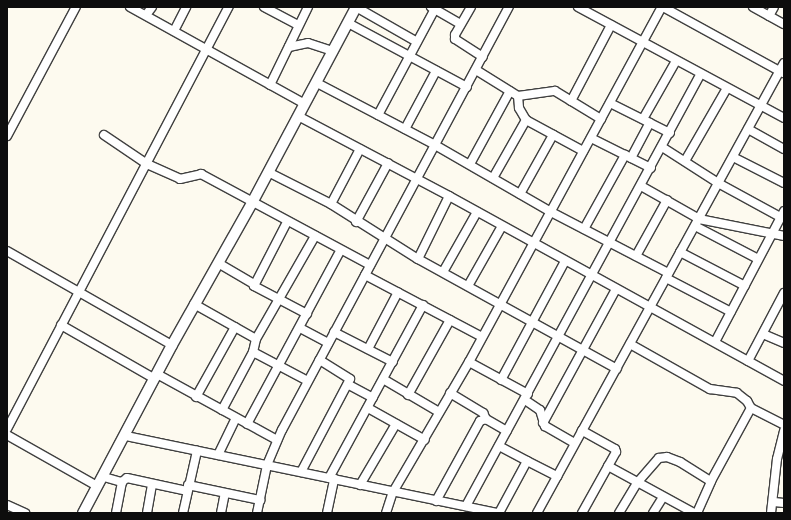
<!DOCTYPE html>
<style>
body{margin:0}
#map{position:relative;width:791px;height:520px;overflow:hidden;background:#fdfaef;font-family:Literata,serif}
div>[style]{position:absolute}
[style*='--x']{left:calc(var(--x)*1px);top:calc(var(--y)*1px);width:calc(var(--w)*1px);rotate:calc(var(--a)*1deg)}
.roads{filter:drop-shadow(1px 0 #404040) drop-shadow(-1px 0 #404040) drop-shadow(0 1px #404040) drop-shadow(0 -1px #404040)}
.minor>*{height:8px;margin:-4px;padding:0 4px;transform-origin:4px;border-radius:4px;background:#fff}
.tertiary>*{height:10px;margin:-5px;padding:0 5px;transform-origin:5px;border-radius:5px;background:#fff}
span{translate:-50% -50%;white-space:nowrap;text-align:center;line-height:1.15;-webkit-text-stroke:4px #fff;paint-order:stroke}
.frame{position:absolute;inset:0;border:8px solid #0d0d0d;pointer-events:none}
</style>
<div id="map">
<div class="roads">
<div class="minor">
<i style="--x:130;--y:7;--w:200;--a:29"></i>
<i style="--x:264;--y:7;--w:38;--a:28"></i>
<i style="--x:356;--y:7;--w:70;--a:29.8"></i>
<i style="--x:431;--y:7;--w:34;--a:30"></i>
<i style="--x:471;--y:7;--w:32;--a:120"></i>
<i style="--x:455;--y:35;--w:4;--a:90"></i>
<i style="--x:455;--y:39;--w:33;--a:33"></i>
<i style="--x:578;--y:7;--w:234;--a:28.3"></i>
<i style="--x:663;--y:7;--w:137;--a:28.8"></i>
<i style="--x:753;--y:7;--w:35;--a:29"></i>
<i style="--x:146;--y:15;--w:10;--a:-53"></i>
<i style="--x:769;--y:16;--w:10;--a:-61"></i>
<i style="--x:348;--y:23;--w:135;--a:28.3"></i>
<i style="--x:174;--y:31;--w:27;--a:-63"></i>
<i style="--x:289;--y:47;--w:19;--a:-12"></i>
<i style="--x:308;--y:43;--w:25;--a:18"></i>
<i style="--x:476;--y:70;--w:49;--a:31.8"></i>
<i style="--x:518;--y:96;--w:37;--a:-8"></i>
<i style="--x:555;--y:91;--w:54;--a:31.3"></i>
<i style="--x:317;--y:83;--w:133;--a:27.7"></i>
<i style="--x:435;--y:145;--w:134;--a:30"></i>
<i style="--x:551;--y:212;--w:132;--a:27.5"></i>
<i style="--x:270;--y:85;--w:87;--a:-64"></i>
<i style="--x:518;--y:96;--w:12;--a:85"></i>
<i style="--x:519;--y:108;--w:14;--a:60"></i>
<i style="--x:526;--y:120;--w:65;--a:28.5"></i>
<i style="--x:571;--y:101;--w:86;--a:-62.2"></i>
<i style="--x:610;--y:103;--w:67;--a:26.6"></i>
<i style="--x:378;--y:115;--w:123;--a:-61.8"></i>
<i style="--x:298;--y:116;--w:171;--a:27.9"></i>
<i style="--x:449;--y:196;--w:383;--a:28.9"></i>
<i style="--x:643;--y:119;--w:67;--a:-60.4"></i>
<i style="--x:405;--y:129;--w:66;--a:-61.9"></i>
<i style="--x:748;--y:129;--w:41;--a:29.1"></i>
<i style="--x:104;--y:135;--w:52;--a:34"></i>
<i style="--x:147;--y:164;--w:36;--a:24"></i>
<i style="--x:180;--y:179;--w:22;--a:-13"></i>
<i style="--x:201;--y:174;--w:192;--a:28.3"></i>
<i style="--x:7;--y:136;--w:146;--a:-61.9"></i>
<i style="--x:591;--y:138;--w:67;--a:26.6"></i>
<i style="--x:662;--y:147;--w:67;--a:32.7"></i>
<i style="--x:718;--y:183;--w:71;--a:28.7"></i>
<i style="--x:733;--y:157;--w:57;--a:27"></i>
<i style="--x:631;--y:158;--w:40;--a:-62"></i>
<i style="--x:685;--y:161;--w:84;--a:-60.1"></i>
<i style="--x:470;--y:164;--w:83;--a:-61.3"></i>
<i style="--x:268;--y:172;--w:71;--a:26.9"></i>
<i style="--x:331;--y:204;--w:103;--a:32.3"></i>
<i style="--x:418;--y:259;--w:227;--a:28.9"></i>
<i style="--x:493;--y:178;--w:67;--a:-60.4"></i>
<i style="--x:641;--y:186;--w:67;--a:29.6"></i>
<i style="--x:699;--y:219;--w:87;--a:11.3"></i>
<i style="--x:520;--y:194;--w:68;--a:-60.8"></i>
<i style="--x:331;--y:204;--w:62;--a:-62.2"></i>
<i style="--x:287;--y:222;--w:72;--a:117.3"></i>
<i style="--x:254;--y:286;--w:60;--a:27.8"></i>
<i style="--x:356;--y:222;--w:67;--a:-61.5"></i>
<i style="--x:695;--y:226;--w:71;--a:27.6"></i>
<i style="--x:584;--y:229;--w:85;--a:-61"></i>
<i style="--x:7;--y:251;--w:190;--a:29.7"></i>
<i style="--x:680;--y:252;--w:73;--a:27.6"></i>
<i style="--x:636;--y:256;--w:64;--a:-61"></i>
<i style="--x:418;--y:259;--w:70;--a:-63.8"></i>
<i style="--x:218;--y:263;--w:42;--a:30.3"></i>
<i style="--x:443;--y:272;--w:69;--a:-60.5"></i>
<i style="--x:365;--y:275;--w:132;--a:27.9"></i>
<i style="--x:666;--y:278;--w:73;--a:27.6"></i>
<i style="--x:468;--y:286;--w:69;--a:-60.5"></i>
<i style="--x:194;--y:304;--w:71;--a:29.4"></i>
<i style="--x:61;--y:325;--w:108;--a:29.9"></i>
<i style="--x:300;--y:328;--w:32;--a:28"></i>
<i style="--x:334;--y:332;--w:66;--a:27"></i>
<i style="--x:763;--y:334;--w:23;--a:23"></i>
<i style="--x:715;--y:342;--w:148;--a:-62.2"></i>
<i style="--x:630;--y:344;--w:92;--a:29.4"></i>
<i style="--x:710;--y:389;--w:27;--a:8"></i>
<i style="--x:737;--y:393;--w:13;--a:39"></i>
<i style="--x:747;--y:401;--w:8;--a:60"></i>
<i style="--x:751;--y:408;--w:37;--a:27"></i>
<i style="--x:368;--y:349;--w:64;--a:-62.2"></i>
<i style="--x:253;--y:352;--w:62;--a:27.8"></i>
<i style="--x:748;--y:361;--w:77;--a:-62.1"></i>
<i style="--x:469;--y:362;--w:67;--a:28.5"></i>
<i style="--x:157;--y:374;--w:137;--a:28.8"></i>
<i style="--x:383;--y:379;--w:65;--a:30.5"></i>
<i style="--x:501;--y:380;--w:135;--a:-61.7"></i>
<i style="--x:349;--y:385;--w:27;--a:28"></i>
<i style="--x:450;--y:393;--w:39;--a:31"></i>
<i style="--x:483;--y:413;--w:7;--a:63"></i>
<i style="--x:408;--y:395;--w:86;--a:-60.8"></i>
<i style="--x:196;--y:397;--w:80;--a:-60.9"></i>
<i style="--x:525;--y:400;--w:18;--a:34"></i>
<i style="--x:540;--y:410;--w:17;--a:73"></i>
<i style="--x:545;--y:426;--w:34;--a:30"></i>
<i style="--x:368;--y:408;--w:65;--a:29.3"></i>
<i style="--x:222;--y:410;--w:66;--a:-61.9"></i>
<i style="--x:253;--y:352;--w:13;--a:-77"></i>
<i style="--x:256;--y:339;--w:119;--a:-60.2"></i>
<i style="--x:543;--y:423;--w:153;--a:-61.4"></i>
<i style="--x:247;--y:424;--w:196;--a:-61.7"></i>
<i style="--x:7;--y:429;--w:477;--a:-62.3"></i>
<i style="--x:7;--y:435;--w:103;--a:29.5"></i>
<i style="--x:126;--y:436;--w:380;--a:11.7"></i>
<i style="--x:499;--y:446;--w:32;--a:28"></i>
<i style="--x:218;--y:455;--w:41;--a:-64.1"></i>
<i style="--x:608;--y:466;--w:98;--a:28.7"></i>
<i style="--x:301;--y:472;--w:105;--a:-62.2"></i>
<i style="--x:350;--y:379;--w:36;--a:-148"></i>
<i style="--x:104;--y:477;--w:19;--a:16"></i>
<i style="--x:329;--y:478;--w:197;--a:-61.5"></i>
<i style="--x:188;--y:485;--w:74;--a:11.8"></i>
<i style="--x:360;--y:485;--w:71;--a:-59.5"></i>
<i style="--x:436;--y:501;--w:91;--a:-61.2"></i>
<i style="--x:480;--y:421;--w:6;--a:-18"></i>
<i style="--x:486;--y:419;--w:24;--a:30"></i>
<i style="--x:774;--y:502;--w:10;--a:6"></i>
<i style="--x:7;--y:505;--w:20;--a:24"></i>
<i style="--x:466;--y:506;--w:492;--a:-61.5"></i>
<i style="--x:116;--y:513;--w:32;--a:-79"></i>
<i style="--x:122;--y:482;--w:6;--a:-39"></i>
<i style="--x:127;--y:478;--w:61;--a:12.2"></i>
<i style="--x:147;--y:513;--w:29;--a:-80"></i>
<i style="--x:183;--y:513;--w:64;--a:-77.3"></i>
<i style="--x:221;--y:513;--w:20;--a:-79"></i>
<i style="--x:257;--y:513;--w:49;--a:-78.2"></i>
<i style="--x:267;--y:465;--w:38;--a:-67"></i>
<i style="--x:282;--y:430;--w:480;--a:-61.8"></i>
<i style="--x:327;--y:513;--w:35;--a:-78"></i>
<i style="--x:386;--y:513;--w:22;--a:-72"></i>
<i style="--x:393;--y:492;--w:151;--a:-59.7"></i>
<i style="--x:469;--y:362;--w:404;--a:-61.5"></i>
<i style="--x:499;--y:513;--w:59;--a:-61.7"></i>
<i style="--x:527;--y:461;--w:34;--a:27"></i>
<i style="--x:537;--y:513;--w:513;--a:-61.24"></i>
<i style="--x:582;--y:513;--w:70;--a:-60.9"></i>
<i style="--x:616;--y:452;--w:3;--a:-108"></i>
<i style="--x:615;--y:449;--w:38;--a:-151"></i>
<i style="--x:619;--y:513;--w:35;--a:-59"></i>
<i style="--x:637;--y:483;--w:33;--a:-49"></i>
<i style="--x:659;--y:458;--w:8;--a:-7"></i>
<i style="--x:667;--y:457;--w:14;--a:21"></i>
<i style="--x:680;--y:462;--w:36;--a:32"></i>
<i style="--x:653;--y:513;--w:19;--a:-58"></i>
<i style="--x:697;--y:513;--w:35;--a:-66"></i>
<i style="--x:711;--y:481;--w:83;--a:-61.3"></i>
<i style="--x:771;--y:513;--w:54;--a:-83.7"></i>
<i style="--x:777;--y:459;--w:29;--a:-76"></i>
</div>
<div class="tertiary">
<i style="--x:83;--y:513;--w:190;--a:-62.1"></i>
<i style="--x:172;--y:345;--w:165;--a:-60.6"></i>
<i style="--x:253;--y:201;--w:220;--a:-62"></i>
</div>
</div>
<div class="frame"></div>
</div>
